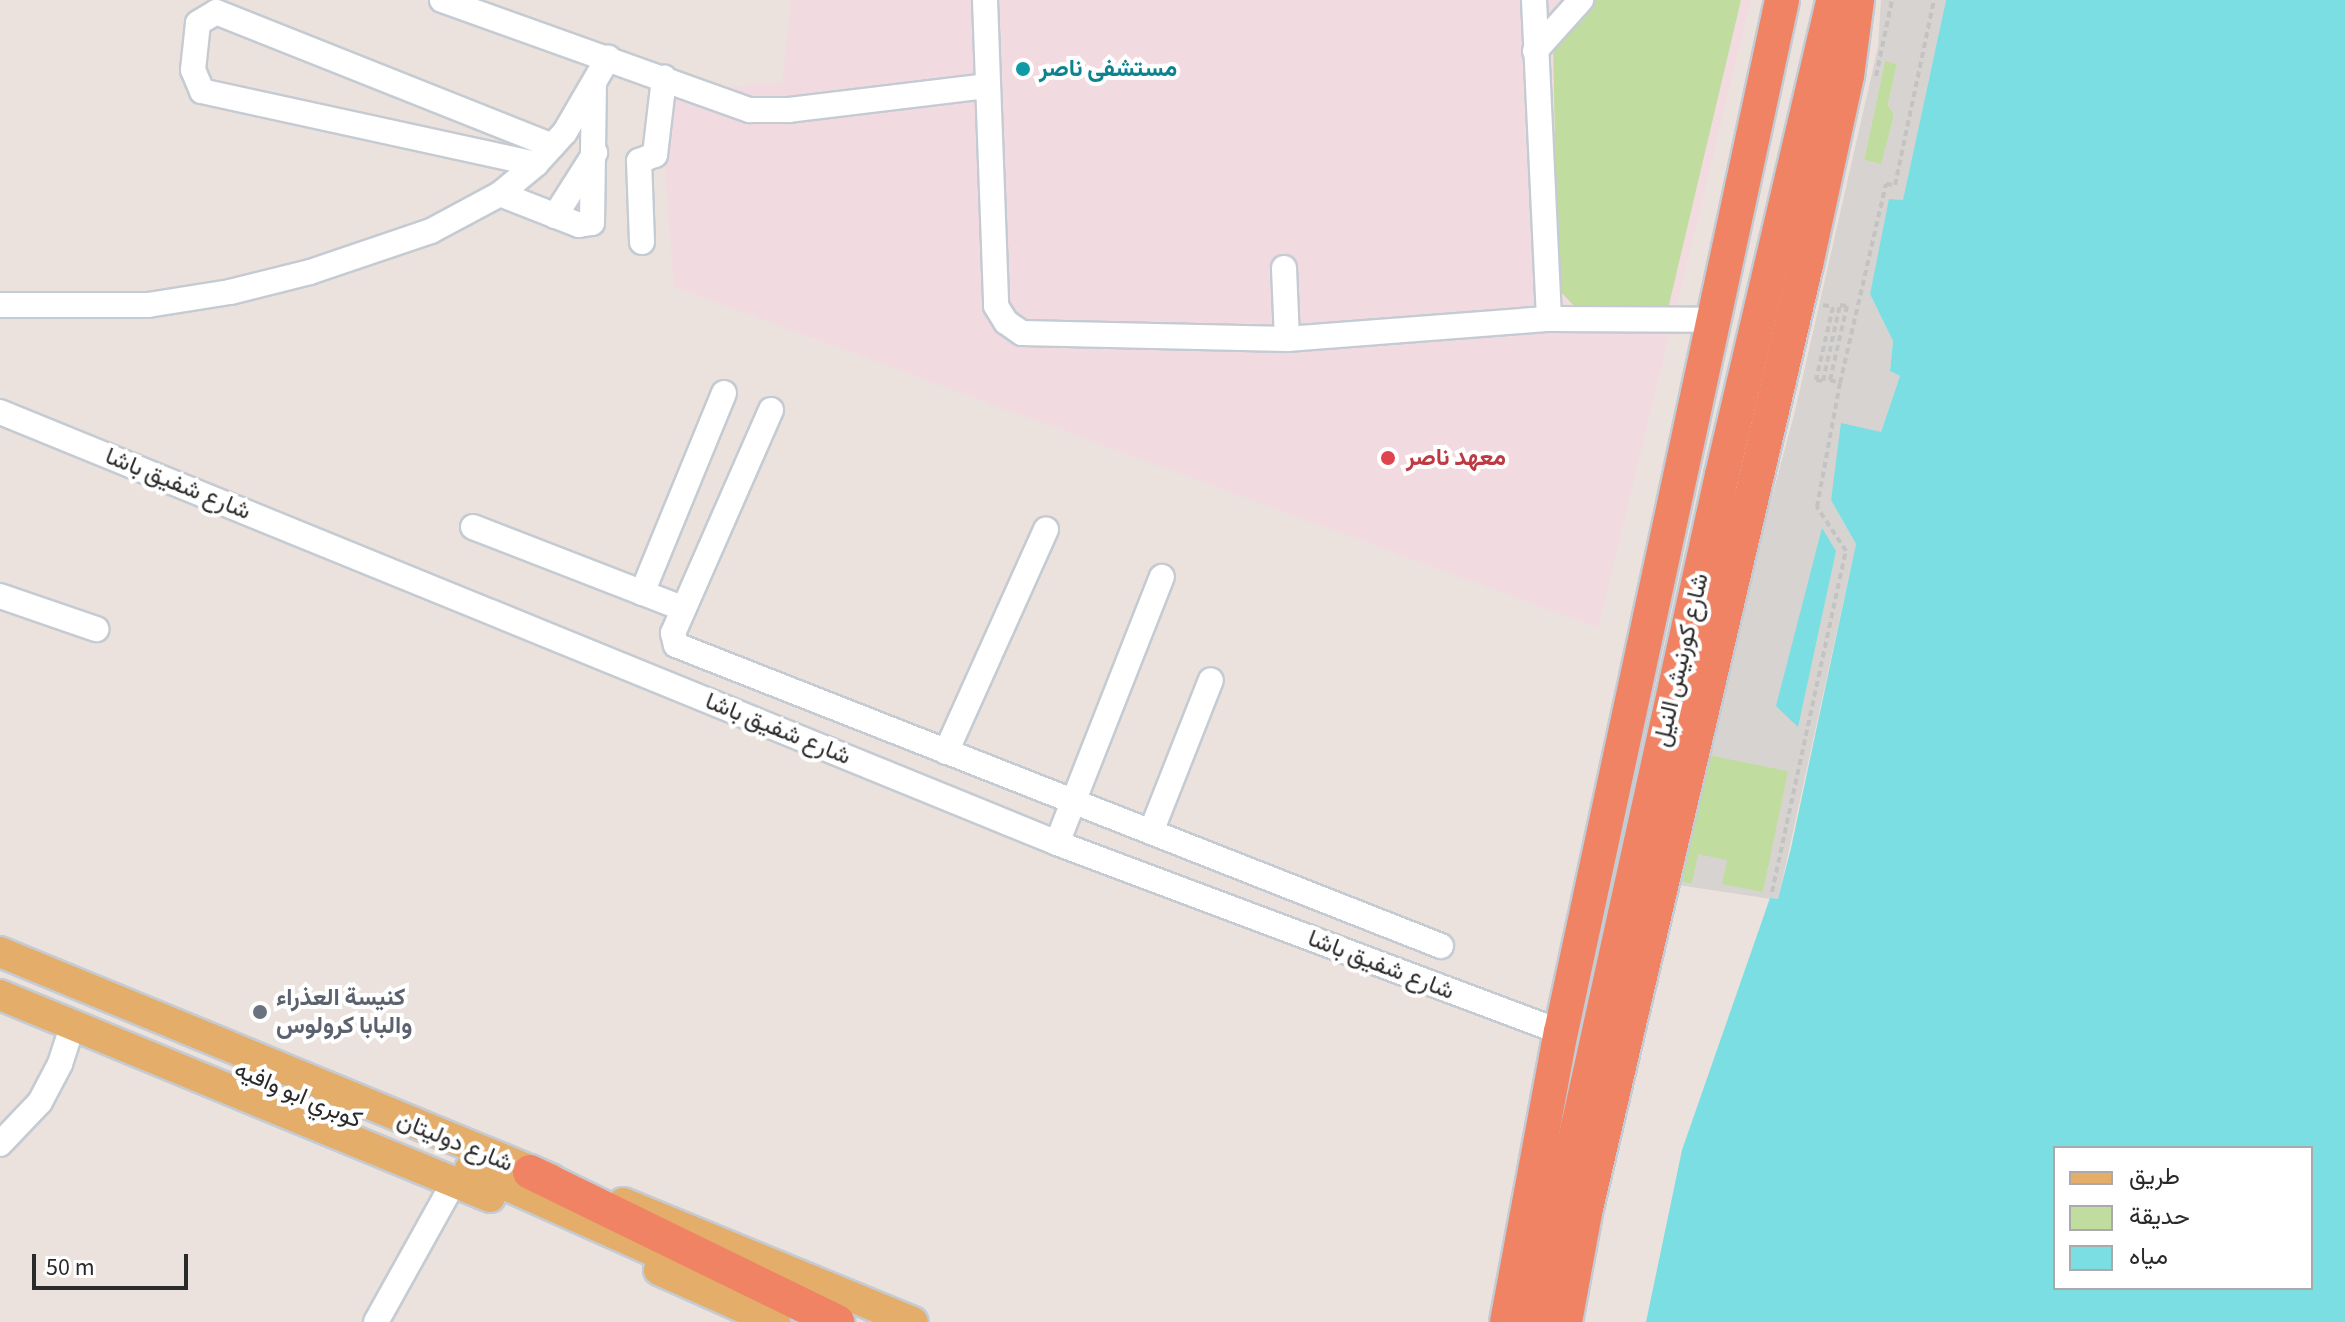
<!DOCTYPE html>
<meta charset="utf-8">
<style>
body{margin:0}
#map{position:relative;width:2345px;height:1322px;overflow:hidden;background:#ebe2dd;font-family:"Source Sans 3",Vazirmatn,sans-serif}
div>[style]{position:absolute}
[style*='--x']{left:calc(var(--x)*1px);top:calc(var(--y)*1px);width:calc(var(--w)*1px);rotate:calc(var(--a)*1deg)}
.medical>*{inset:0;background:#f1dbe1}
.green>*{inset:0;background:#c1dc9f}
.plaza>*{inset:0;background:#d7d3d0}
.water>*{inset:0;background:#7adee3}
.path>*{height:4px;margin-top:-2px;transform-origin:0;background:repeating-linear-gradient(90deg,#c3c3c3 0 6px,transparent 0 10px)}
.roads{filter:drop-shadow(2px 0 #c5cbd2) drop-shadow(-2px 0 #c5cbd2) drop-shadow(0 2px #c5cbd2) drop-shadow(0 -2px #c5cbd2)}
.minor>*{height:24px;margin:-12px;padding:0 12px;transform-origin:12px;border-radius:12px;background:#fff}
.major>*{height:30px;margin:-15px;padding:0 15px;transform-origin:15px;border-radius:15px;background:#e4ad6a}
.highway>*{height:34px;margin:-17px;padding:0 17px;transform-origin:17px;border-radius:17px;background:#ef8364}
.dots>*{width:22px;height:22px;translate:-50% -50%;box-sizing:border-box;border:4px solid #fff;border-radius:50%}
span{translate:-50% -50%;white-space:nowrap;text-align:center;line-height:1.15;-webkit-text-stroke:8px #fff;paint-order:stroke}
.culture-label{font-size:24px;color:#0d838f;font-weight:700}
.left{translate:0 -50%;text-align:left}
.health-label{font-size:24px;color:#be3a42;font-weight:700}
.street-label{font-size:24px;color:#2a2a2a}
.worship-label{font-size:24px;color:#5b616d;font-weight:700}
.legend{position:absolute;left:2053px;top:1146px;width:260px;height:144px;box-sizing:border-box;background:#fff;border:2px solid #aaa;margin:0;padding:10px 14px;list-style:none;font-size:24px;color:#2a2a2a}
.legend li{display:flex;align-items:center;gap:16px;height:40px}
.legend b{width:40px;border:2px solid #aaa}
.scale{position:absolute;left:32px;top:1254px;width:156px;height:36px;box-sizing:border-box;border:4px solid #2a2a2a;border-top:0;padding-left:10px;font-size:24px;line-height:28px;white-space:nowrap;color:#2a2a2a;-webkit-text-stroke:6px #fff;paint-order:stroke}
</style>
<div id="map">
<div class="medical">
<i style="clip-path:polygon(791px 0,1751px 0,1598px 628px,674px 287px,659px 93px,782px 82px)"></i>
</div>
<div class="green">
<i style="clip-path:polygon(1588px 0,1741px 0,1668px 309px,1575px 307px,1558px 289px,1553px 44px)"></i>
<i style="clip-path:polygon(1885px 60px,1897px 64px,1888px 105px,1894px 114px,1882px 165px,1864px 160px)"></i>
<i style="clip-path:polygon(1707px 754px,1789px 771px,1763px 893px,1721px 884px,1699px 854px,1692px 884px,1681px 882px)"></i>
</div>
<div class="plaza">
<i style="clip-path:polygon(evenodd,1881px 0,1946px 0,1903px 201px,1890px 199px,1870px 294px,1893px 341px,1890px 371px,1900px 376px,1881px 432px,1838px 458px,1831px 500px,1856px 544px,1778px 900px,1678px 885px,1729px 658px,1795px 411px,1878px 47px,1881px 0,1885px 61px,1897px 64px,1888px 105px,1894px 115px,1881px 164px,1864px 160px,1885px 61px,1881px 0,1708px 755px,1788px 771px,1763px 892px,1722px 884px,1727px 860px,1698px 854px,1692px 884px,1682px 881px,1708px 755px)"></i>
</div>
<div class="water">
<i style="clip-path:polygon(evenodd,1946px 0,2345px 0,2345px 1322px,1646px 1322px,1682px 1150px,1770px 898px,1778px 899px,1791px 848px,1856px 544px,1831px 500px,1841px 423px,1881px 432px,1900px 376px,1890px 371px,1893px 341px,1870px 294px,1889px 199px,1903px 200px,1946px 0,2311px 1148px,2311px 1288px,2055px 1288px,2055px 1148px,2311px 1148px)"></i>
<i style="clip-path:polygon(1822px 528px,1836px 551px,1798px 727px,1776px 706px)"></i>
</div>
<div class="path">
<i style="--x:1876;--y:76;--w:78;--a:-78.1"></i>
<i style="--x:1823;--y:305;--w:10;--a:11"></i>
<i style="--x:1833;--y:307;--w:75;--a:103.1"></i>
<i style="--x:1816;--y:380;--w:7;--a:8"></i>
<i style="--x:1823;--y:381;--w:78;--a:-77.4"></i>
<i style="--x:1840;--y:305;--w:7;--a:8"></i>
<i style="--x:1847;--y:306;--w:76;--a:102.9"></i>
<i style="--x:1830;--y:380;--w:10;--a:17"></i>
<i style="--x:1772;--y:892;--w:349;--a:-77.8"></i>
<i style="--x:1846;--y:551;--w:53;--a:-123.4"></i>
<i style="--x:1817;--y:507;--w:126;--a:-79.5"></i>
<i style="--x:1840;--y:383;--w:204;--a:-77"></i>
<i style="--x:1886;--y:184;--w:9;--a:6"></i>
<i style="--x:1895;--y:185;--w:189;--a:-78.1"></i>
</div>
<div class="roads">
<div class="minor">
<i style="--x:442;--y:0;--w:327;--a:19.7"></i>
<i style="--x:750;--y:110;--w:39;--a:0"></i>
<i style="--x:789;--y:110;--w:199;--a:-6.9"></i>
<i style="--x:985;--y:0;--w:306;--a:87.9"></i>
<i style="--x:996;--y:306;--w:19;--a:58"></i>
<i style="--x:1006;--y:322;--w:19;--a:35"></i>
<i style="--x:1022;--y:333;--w:265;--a:1.3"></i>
<i style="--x:1287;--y:339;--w:263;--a:-4.4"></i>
<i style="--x:1549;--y:319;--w:164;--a:0.3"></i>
<i style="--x:1534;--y:0;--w:319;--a:87.3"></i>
<i style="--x:1535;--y:51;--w:69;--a:-48"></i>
<i style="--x:536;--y:164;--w:342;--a:-167.7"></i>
<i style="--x:202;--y:91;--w:23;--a:-113"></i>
<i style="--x:193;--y:70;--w:47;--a:-83.9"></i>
<i style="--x:198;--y:23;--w:21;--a:-31"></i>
<i style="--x:216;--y:12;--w:362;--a:21.7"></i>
<i style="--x:500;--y:194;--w:85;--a:21.4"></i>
<i style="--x:579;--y:225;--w:13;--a:-9"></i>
<i style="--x:592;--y:223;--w:138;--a:-89.2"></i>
<i style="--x:555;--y:216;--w:75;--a:-57.6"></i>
<i style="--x:642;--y:242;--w:81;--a:-92.1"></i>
<i style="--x:639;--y:161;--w:17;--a:-21"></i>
<i style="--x:655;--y:155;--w:78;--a:-83.3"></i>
<i style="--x:1284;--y:268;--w:71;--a:87.6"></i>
<i style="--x:0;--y:305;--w:148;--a:0"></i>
<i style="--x:148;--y:305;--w:83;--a:-9"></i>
<i style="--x:230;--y:292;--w:82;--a:-14"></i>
<i style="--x:310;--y:272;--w:128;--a:-18.7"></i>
<i style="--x:431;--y:231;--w:78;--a:-28.2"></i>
<i style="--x:500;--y:194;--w:47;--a:-39.8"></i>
<i style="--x:536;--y:164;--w:43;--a:-47.8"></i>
<i style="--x:565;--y:132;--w:86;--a:-59.8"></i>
<i style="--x:771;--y:410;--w:244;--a:113.7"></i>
<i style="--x:673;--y:633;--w:12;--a:76"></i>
<i style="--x:676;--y:645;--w:822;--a:21.48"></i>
<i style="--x:0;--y:412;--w:1141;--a:22.18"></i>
<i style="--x:1057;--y:843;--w:538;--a:20.56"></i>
<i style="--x:473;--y:527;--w:226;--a:21.2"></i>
<i style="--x:642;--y:593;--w:216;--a:-67.7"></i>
<i style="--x:0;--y:596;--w:102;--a:19"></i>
<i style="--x:946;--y:752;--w:244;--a:-65.8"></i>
<i style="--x:1151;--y:832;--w:163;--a:-68.5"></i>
<i style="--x:1057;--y:843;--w:286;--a:-68.5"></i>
<i style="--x:0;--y:1144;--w:58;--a:-46.4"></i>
<i style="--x:40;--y:1102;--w:43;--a:-62.2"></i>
<i style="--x:60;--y:1064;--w:42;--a:-72"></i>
<i style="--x:376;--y:1322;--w:160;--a:-60.9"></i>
</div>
<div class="major">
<i style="--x:0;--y:952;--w:596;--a:22.39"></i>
<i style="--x:0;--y:995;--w:530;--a:22.4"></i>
<i style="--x:470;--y:1169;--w:240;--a:24.1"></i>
<i style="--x:623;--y:1203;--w:313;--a:22.3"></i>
<i style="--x:659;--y:1270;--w:127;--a:24.1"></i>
</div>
<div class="highway">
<i style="--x:530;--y:1172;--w:342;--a:26"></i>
<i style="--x:1507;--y:1322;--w:295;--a:-79.5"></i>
<i style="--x:1561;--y:1032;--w:1055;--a:-77.91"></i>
<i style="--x:1539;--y:1322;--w:107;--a:-79.7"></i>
<i style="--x:1558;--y:1217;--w:760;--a:-77.54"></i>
<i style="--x:1722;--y:475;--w:488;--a:-76.8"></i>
<i style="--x:1565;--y:1322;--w:116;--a:-79.6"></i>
<i style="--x:1586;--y:1208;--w:968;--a:-76.87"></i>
<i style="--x:1806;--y:265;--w:193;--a:-77.8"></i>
<i style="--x:1847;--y:76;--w:77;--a:-82.5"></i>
</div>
</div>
<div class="dots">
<i style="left:1023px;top:69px;background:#0f9aa8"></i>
<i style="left:1388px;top:458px;background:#e0444e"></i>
<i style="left:260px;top:1012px;background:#6b7280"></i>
</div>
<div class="culture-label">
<span class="left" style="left:1039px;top:69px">مستشفى ناصر</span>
</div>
<div class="health-label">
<span class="left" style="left:1406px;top:458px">معهد ناصر</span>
</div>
<div class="street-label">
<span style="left:178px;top:484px;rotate:22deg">شارع شفيق باشا</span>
<span style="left:1681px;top:660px;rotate:-77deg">شارع كورنيش النيل</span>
<span style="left:778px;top:729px;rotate:22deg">شارع شفيق باشا</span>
<span style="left:1381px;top:965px;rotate:21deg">شارع شفيق باشا</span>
<span style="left:298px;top:1095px;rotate:23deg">كوبري ابو وافيه</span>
<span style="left:455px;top:1142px;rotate:22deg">شارع دوليتان</span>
</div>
<div class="worship-label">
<span class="left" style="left:276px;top:1012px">كنيسة العذراء<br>والبابا كرولوس</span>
</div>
<ul class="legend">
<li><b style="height:10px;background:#e4ad6a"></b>طريق</li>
<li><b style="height:22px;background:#c1dc9f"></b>حديقة</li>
<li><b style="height:22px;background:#7adee3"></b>مياه</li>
</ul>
<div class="scale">50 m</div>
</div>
